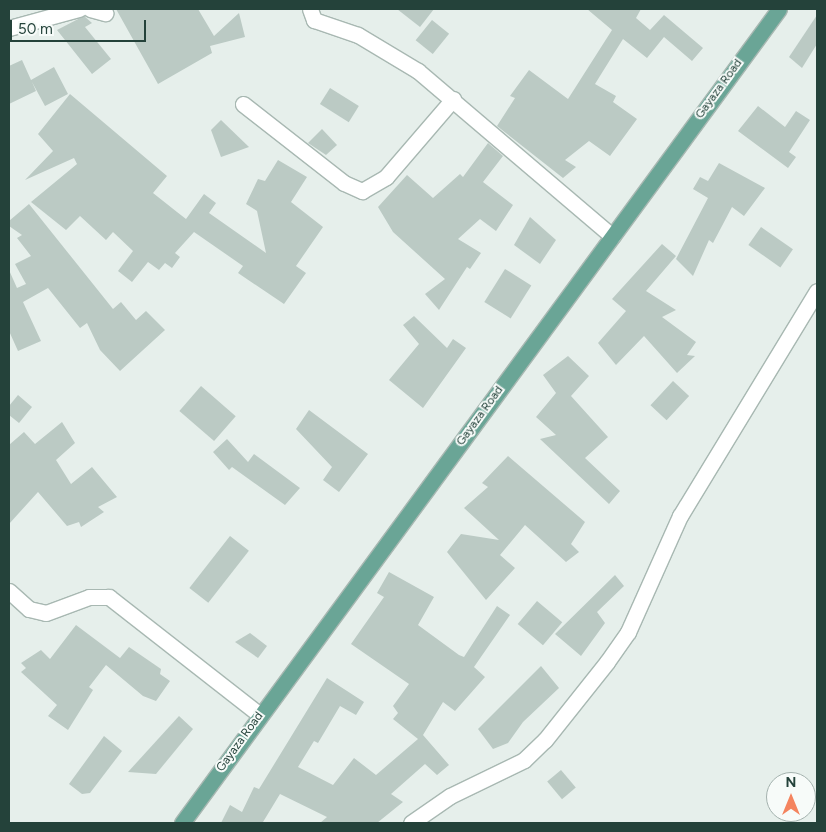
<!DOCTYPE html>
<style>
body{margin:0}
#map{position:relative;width:826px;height:832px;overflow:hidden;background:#e6efeb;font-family:Figtree,sans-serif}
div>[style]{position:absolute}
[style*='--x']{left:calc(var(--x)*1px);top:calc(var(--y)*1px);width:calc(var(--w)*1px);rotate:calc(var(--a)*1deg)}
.building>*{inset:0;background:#bbcac4;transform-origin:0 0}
.roads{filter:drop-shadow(1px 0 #a8b8b2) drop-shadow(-1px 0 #a8b8b2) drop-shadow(0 1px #a8b8b2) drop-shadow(0 -1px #a8b8b2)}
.minor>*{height:15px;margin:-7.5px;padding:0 7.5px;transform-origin:7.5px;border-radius:7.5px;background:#fff}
.primary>*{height:15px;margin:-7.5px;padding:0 7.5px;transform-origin:7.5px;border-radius:7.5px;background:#6aa596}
span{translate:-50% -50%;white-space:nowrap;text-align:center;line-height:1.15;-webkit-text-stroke:4px #f7fbf9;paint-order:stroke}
.street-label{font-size:12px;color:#24423a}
.frame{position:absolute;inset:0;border:10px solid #24423a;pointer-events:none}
.north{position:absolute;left:766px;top:772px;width:50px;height:50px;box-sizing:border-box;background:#f7fbf9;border:1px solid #a3b1ad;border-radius:50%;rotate:0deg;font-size:14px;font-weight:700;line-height:20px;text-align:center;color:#24423a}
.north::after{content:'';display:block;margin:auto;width:18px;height:22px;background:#f4845f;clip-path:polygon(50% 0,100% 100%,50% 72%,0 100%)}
.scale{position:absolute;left:10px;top:20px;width:136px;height:22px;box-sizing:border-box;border:2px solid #24423a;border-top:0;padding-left:6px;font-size:15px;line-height:18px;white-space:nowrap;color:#24423a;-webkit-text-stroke:4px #f7fbf9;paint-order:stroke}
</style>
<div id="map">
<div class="building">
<i style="clip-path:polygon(116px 9px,198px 9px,214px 36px,239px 13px,245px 37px,210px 46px,212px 53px,158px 84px)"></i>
<i style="clip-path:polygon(397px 9px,434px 9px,420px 27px)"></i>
<i style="clip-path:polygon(587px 9px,641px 9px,636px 18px,650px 30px,664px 15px,703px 48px,692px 61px,664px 37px,647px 58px,623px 39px,595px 84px,616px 96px,613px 102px,637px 119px,610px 156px,589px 141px,565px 160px,576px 167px,563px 178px,497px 126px,515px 98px,510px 96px,529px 70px,568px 99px,612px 30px)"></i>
<i style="clip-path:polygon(817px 15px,817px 44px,802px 68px,789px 57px)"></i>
<i style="clip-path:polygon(84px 16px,92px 23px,85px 27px,111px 59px,92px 74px,57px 30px)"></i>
<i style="left:432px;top:20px;width:22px;height:26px;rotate:39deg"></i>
<i style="clip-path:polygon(22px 60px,31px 80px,54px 67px,68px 94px,45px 106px,32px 82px,36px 91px,9px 104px,9px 66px)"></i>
<i style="left:330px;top:88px;width:34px;height:19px;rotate:32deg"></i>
<i style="clip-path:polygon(70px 94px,167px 176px,153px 193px,177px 212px,186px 219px,204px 194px,216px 203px,209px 213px,266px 253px,257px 211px,246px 204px,258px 179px,265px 181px,278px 160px,307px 177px,291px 202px,323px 227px,296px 266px,306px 273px,284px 304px,238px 273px,243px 266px,194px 232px,175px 253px,180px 257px,172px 268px,165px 263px,159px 270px,148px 262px,132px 282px,118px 271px,133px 251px,113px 232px,106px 240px,80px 216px,66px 230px,31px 202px,77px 164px,74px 158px,25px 180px,53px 151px,38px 134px)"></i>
<i style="clip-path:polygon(758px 106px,785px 127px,796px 111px,810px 120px,789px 152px,796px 157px,788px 168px,738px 131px)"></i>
<i style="clip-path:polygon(221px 120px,249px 147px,221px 157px,211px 130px)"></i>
<i style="clip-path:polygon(322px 129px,337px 145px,326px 155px,308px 143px)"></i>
<i style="clip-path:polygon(488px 143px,503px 156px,483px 182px,513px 205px,496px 231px,480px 219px,458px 239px,481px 253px,470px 269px,467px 267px,439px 310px,425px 294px,445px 279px,393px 232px,378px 207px,407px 175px,433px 198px,460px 174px,463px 177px)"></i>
<i style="clip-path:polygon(719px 163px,765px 188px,744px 216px,732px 207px,713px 243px,709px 240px,693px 276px,676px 259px,708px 198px,693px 189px,700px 177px,708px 181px)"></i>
<i style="clip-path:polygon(29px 204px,113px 309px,121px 302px,136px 320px,146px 311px,165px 330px,120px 371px,100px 350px,87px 323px,80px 328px,48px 288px,23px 302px,41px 341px,18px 351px,9px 331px,9px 270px,17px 288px,26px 284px,15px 264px,31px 256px,17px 238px,22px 235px,9px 226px,9px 221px)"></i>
<i style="clip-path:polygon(530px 217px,556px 240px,540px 264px,514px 245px)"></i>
<i style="left:761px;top:227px;width:39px;height:22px;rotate:35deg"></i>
<i style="clip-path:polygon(662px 244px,676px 256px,646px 291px,676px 310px,662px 317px,696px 342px,687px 355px,695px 356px,677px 373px,644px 336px,616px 365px,598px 343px,626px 311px,612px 299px)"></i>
<i style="left:505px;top:269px;width:31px;height:39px;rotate:32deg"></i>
<i style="clip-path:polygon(414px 316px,447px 348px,453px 339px,466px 348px,423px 408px,389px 380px,419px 344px,403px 325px)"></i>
<i style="clip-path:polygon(568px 356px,589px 376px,571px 396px,608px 437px,585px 458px,620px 491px,609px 504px,540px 439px,556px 435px,536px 417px,556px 393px,543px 375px)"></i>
<i style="left:673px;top:381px;width:22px;height:33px;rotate:43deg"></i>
<i style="left:201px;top:386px;width:46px;height:33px;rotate:41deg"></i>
<i style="clip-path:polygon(18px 395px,32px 407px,19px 423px,9px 415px,9px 406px)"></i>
<i style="clip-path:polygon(309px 410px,368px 454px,339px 492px,323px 480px,332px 467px,296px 429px)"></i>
<i style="clip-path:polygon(62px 422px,75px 443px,56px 460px,71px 484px,92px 467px,117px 497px,98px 507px,104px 512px,81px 527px,79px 522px,67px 526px,38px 492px,9px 524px,9px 445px,24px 432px,35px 444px)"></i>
<i style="clip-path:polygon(227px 439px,248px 462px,254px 454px,300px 488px,285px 505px,232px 467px,229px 470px,213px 452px)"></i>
<i style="clip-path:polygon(508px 456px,585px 522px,571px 544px,579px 552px,566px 562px,525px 525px,500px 555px,515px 568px,486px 600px,447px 552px,461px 534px,499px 540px,464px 508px,488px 487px,482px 483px)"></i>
<i style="left:230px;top:536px;width:24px;height:66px;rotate:38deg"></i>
<i style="clip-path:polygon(389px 572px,434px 597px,418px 625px,459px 655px,464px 657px,497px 606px,510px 615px,474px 667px,485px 677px,455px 711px,443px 702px,423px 735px,449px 765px,437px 775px,425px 764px,391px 794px,403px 802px,377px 823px,320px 823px,327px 817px,280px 794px,263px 822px,266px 823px,221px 823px,230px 805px,242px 812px,254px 787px,259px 789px,327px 678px,364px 702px,356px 715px,340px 706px,318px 743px,314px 741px,298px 767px,333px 785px,354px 758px,376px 775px,418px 739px,393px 719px,398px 713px,393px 706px,409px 684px,351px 644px,384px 597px,377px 593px)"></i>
<i style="clip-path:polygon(615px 575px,624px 586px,597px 612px,605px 623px,581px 656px,555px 634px)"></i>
<i style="left:537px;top:601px;width:33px;height:30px;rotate:40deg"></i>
<i style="clip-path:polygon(76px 625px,120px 658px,129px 647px,161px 669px,160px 674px,170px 681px,156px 701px,143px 696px,106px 665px,89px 687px,93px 690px,68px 730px,48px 716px,57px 705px,21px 672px,26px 668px,21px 663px,41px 650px,50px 659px)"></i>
<i style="clip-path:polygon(250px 633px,267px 646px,258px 658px,235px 642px)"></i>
<i style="clip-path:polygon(541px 666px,559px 688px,523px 722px,508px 743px,493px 749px,478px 729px)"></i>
<i style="clip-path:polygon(179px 716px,193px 729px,156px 774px,128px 772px)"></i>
<i style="clip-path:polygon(104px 736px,122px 751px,90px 793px,82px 794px,69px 784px)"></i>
<i style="left:561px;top:770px;width:23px;height:18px;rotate:50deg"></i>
</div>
<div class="roads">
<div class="minor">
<i style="--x:90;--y:9;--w:16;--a:15"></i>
<i style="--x:310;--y:9;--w:12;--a:70"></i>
<i style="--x:314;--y:20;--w:46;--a:18.8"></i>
<i style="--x:358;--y:35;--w:70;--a:31"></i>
<i style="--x:418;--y:71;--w:255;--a:40.4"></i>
<i style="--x:9;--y:28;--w:73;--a:-15.2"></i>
<i style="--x:243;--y:104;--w:128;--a:38"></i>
<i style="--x:344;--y:183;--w:20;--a:24"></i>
<i style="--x:362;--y:191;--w:28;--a:-30"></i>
<i style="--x:386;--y:177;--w:103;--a:-49.3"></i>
<i style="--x:9;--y:591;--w:27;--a:42"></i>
<i style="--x:29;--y:609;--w:17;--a:13"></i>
<i style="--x:46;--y:613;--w:46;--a:-20.4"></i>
<i style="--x:89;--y:597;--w:20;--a:0"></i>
<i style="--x:109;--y:597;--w:192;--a:38"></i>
<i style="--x:411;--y:823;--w:47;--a:-34.7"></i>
<i style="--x:450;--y:796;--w:82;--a:-25.9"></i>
<i style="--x:524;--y:760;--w:29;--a:-44"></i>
<i style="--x:545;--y:740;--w:100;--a:-51.5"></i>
<i style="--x:607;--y:662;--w:37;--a:-55"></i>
<i style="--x:628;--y:632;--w:127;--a:-65.9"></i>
<i style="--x:680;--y:516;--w:263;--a:-58.7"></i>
</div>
<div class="primary">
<i style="--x:182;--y:823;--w:1009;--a:-53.74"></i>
</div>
</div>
<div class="street-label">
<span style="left:719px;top:89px;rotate:-54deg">Gayaza Road</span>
<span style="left:480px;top:416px;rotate:-54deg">Gayaza Road</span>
<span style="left:240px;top:742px;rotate:-54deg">Gayaza Road</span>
</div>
<div class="frame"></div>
<div class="north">N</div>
<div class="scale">50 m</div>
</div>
